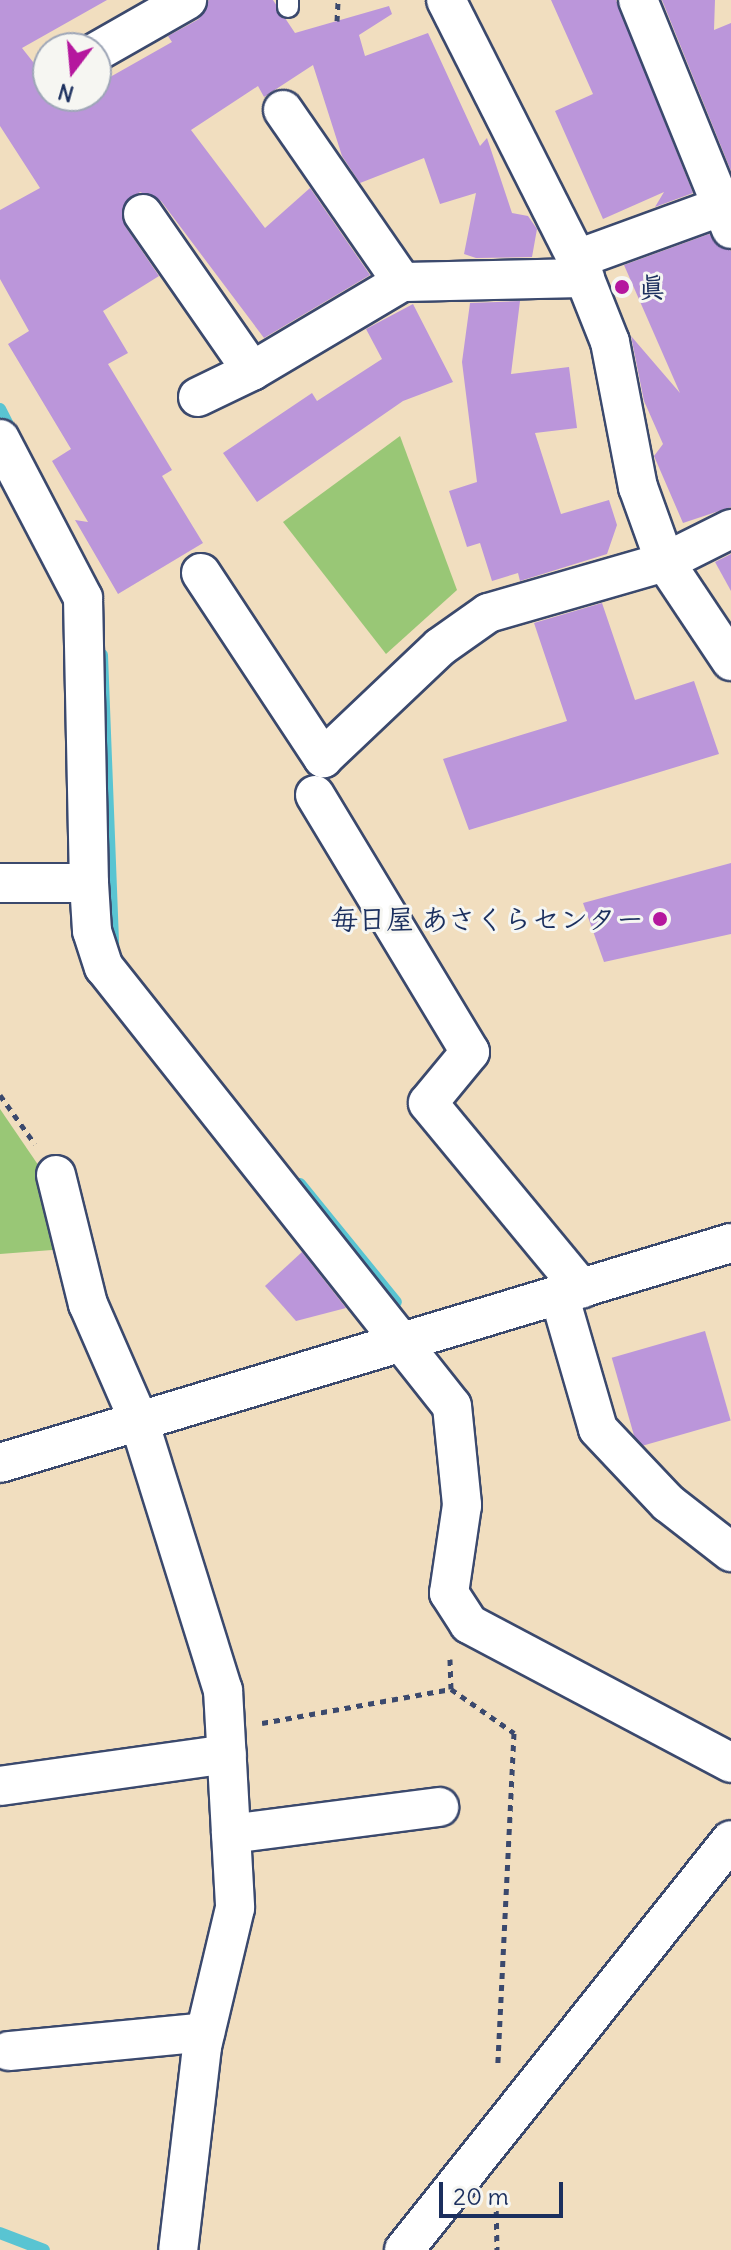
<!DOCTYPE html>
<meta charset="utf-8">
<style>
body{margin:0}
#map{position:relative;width:731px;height:2250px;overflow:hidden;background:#f1debf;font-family:Delius,"Klee One",sans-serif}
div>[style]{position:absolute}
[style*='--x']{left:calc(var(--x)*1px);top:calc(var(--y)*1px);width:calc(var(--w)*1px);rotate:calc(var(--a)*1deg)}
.green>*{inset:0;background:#99c776}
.stream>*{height:12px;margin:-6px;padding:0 6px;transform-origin:6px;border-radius:6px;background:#59c4d2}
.building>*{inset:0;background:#bb96da;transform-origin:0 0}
.path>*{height:5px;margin-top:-2.5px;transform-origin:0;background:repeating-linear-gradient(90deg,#3b496d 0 6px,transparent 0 12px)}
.roads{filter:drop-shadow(2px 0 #3b496d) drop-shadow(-2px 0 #3b496d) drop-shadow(0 2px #3b496d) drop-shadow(0 -2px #3b496d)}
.lane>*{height:20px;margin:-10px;padding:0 10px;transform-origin:10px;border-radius:10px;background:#fff}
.street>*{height:38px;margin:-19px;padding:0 19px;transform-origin:19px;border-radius:19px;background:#fff}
.dots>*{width:22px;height:22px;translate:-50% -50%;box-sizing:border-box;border:4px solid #f6f6f2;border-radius:50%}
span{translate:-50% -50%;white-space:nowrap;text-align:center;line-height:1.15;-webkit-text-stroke:6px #f6f6f2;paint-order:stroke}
.poi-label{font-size:28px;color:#1b2f5e;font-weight:700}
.left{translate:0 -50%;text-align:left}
.right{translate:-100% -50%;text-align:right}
.north{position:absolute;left:32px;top:32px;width:80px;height:80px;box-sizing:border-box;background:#f6f6f2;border:2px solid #9ea6b7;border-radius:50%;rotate:196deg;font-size:22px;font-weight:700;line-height:32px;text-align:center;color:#1b2f5e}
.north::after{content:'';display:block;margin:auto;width:28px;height:36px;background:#b5179e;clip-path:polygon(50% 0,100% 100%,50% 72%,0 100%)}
.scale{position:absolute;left:439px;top:2182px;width:124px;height:36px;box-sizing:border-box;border:4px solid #1b2f5e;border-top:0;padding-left:10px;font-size:24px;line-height:28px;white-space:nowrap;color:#1b2f5e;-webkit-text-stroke:6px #f6f6f2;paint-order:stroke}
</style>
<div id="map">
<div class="green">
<i style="clip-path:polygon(400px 436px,457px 590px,386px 654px,283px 522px)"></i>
<i style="clip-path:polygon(0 1109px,45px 1175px,65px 1249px,0 1254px)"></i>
</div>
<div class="stream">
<i style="--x:0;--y:409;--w:30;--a:63"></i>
<i style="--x:102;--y:655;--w:293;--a:87.8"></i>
<i style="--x:300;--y:1184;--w:152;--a:50.9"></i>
<i style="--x:0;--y:2233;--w:47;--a:21.1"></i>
</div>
<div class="building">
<i style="clip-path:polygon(0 0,107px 0,22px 48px,48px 81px,48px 96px,66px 104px,96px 96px,96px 85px,172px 42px,168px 36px,199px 19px,209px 0,273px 0,295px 33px,389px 6px,392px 14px,359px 35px,365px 56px,428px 33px,480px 146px,487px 138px,512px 213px,528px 216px,537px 229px,532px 257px,476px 258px,464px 254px,476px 193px,440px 204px,424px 158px,360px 183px,342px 156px,313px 65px,264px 97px,258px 86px,191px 130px,265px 228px,310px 188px,370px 275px,264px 338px,161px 201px,140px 192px,124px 204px,125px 226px,159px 276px,103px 311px,128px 353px,108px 364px,172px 470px,162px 476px,203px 543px,118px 594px,75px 520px,88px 522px,52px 461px,71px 449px,8px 344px,29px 331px,0 279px,0 210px,40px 188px,0 126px)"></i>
<i style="clip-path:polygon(551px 0,616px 0,693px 193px,655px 207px,664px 192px,603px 219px,555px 111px,593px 94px)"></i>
<i style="clip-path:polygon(662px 0,715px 0,714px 30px,731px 23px,731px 171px)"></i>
<i style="clip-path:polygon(709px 234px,731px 251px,731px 507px,683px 523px,654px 456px,663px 444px,644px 401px,631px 336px,680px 393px,624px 265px)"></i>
<i style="clip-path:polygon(520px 301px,511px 374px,569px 367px,577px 428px,535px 433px,561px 514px,609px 500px,617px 525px,607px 554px,520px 581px,518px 573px,492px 581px,480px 543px,467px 547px,449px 491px,477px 482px,462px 362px,470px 303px)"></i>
<i style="clip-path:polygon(413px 304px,453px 382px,403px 401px,257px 502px,223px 453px,312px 393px,317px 401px,382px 359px,366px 329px)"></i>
<i style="clip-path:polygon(731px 554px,731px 591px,715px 562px)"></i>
<i style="clip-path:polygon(602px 603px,635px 700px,694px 681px,719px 754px,469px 830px,443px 759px,567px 721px,534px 623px)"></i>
<i style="clip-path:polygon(731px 863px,731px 934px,604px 962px,583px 903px)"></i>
<i style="clip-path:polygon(302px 1252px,346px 1308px,296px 1321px,265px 1286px)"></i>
<i style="left:705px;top:1331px;width:93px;height:97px;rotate:74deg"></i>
</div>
<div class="path">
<i style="--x:337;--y:21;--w:21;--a:-87"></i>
<i style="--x:0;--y:1095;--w:60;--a:54.5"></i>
<i style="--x:451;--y:1689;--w:77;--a:34.9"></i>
<i style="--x:514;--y:1733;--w:332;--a:92.8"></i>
<i style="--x:262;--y:1723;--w:192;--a:-10.2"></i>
<i style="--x:451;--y:1689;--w:30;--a:-92"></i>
<i style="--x:496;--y:2199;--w:51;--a:88.9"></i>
</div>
<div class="roads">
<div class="lane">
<i style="--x:288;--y:0;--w:7;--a:90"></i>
</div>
<div class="street">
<i style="--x:446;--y:0;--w:290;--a:63.2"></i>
<i style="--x:577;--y:259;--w:89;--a:68.3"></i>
<i style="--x:610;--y:342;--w:148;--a:79.1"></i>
<i style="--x:638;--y:487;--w:80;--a:70.2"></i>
<i style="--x:665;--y:562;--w:119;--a:56.3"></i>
<i style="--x:638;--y:0;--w:247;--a:67.9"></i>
<i style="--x:96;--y:52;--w:105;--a:-29.7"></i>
<i style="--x:283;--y:110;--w:209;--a:55.3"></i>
<i style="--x:143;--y:214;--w:191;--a:55.2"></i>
<i style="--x:252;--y:371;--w:174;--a:-30.7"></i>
<i style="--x:402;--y:282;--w:183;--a:-1.3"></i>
<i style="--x:577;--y:259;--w:164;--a:-20"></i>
<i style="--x:198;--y:397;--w:60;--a:-25.7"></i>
<i style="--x:0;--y:439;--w:179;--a:62.4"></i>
<i style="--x:83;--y:598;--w:285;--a:88.8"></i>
<i style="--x:89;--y:883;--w:48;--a:86.4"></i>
<i style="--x:92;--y:931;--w:38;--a:72"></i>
<i style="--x:104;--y:967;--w:560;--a:51.6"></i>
<i style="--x:452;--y:1406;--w:100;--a:84.2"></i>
<i style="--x:462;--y:1505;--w:89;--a:98.4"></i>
<i style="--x:449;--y:1593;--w:37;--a:57"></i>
<i style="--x:469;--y:1624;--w:297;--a:27.9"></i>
<i style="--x:201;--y:573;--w:222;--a:56.6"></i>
<i style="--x:323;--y:758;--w:161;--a:-43.5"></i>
<i style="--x:440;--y:647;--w:59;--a:-35.3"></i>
<i style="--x:488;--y:613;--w:184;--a:-16.1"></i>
<i style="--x:665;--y:562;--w:74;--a:-26.6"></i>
<i style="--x:315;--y:795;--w:300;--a:58.9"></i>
<i style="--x:470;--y:1052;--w:66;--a:129.5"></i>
<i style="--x:428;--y:1103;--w:241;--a:50.4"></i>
<i style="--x:0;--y:883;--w:89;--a:0"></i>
<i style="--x:56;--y:1175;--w:133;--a:76.1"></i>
<i style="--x:88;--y:1304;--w:128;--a:66.4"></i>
<i style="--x:139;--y:1421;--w:282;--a:72.7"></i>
<i style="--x:223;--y:1690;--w:218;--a:86.8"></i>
<i style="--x:235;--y:1908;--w:143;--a:103.4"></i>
<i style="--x:202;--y:2047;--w:204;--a:96.7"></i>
<i style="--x:560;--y:1298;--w:136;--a:73.8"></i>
<i style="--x:598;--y:1429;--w:102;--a:46.6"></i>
<i style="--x:668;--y:1503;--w:80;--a:37.9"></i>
<i style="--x:0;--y:1463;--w:763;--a:-16.75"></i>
<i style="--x:0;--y:1786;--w:229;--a:-8"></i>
<i style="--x:231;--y:1834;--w:210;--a:-7.4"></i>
<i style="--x:9;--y:2051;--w:197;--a:-5.5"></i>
<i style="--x:404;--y:2250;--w:524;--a:-51.43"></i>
</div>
</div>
<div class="dots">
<i style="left:622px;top:287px;background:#b5179e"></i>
<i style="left:660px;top:919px;background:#b5179e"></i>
</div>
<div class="poi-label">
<span class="left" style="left:638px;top:287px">眞</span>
<span class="right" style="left:644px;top:919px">毎日屋 あさくらセンター</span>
</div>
<div class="north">N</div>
<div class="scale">20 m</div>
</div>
